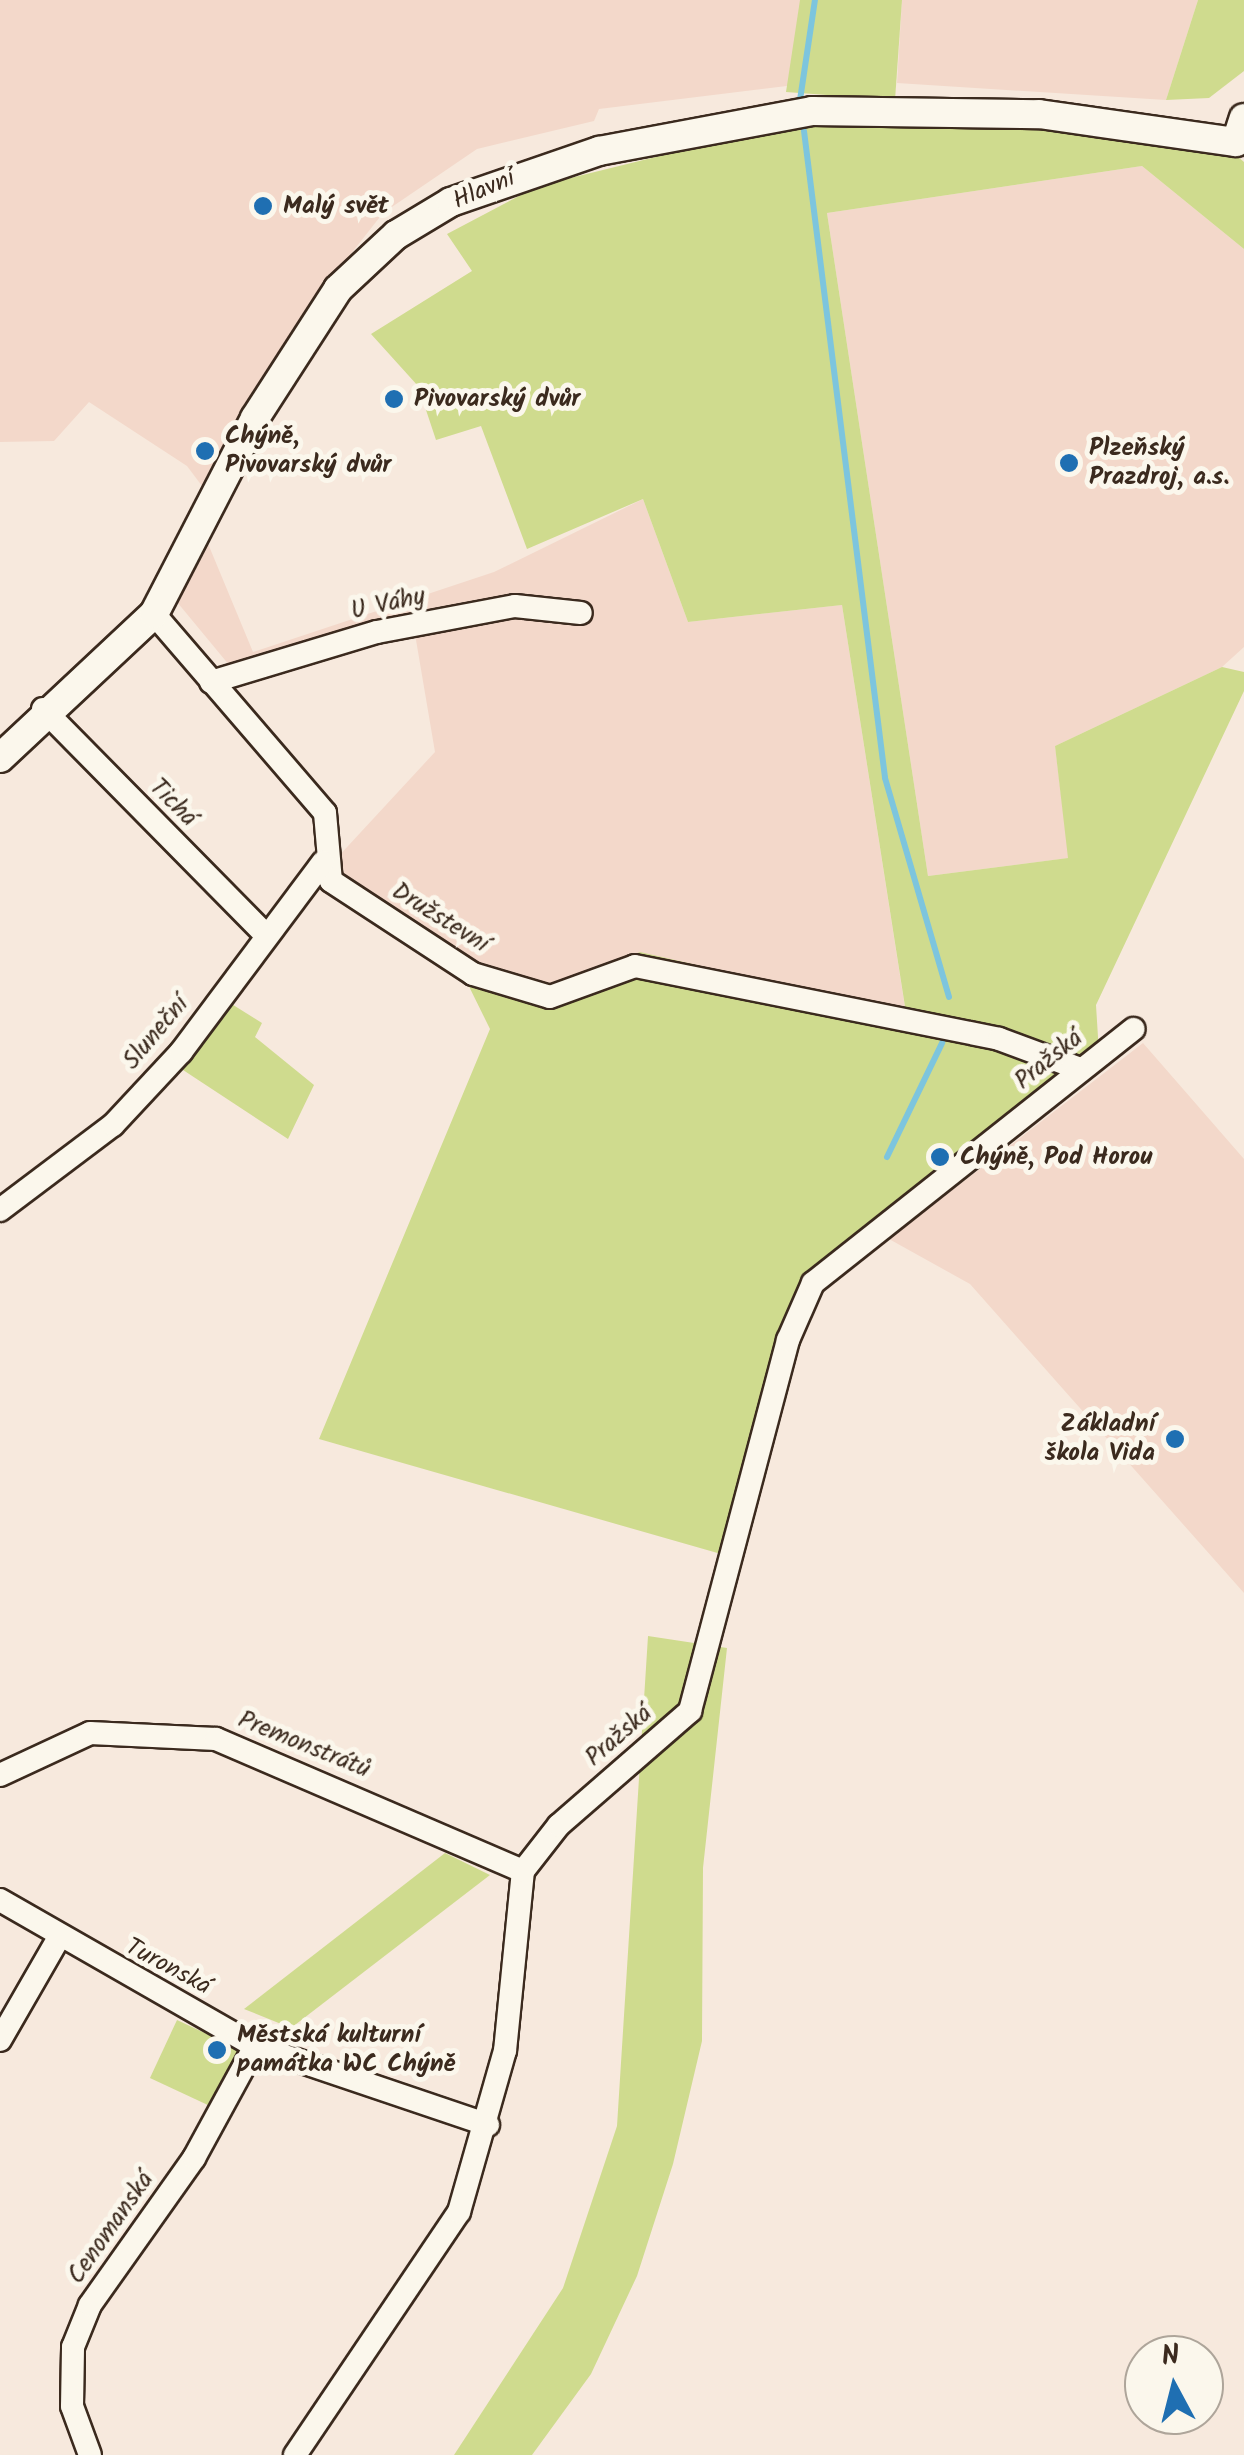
<!DOCTYPE html>
<meta charset="utf-8">
<style>
body{margin:0}
#map{position:relative;width:1244px;height:2455px;overflow:hidden;background:#f7e9dd;font-family:Kalam,sans-serif}
div>[style]{position:absolute}
[style*='--x']{left:calc(var(--x)*1px);top:calc(var(--y)*1px);width:calc(var(--w)*1px);rotate:calc(var(--a)*1deg)}
.built>*{inset:0;background:#f3d8ca}
.green>*{inset:0;background:#cfdb8e;transform-origin:0 0}
.stream>*{height:6px;margin:-3px;padding:0 3px;transform-origin:3px;border-radius:3px;background:#7dc5de}
.roads{filter:drop-shadow(2px 0 #3b2a1e) drop-shadow(-2px 0 #3b2a1e) drop-shadow(0 2px #3b2a1e) drop-shadow(0 -2px #3b2a1e)}
.minor>*{height:22px;margin:-11px;padding:0 11px;transform-origin:11px;border-radius:11px;background:#fbf7ec}
.tertiary>*{height:28px;margin:-14px;padding:0 14px;transform-origin:14px;border-radius:14px;background:#fbf7ec}
.dots>*{width:28px;height:28px;translate:-50% -50%;box-sizing:border-box;border:5px solid #fbf7ec;border-radius:50%}
span{translate:-50% -50%;white-space:nowrap;text-align:center;line-height:1.15;-webkit-text-stroke:10px #fbf7ec;paint-order:stroke}
.street-label{font-size:25px;color:#3b2a1e}
.poi-label{font-size:25px;color:#3b2a1e;font-weight:700}
.left{translate:0 -50%;text-align:left}
.right{translate:-100% -50%;text-align:right}
.north{position:absolute;left:1124px;top:2335px;width:100px;height:100px;box-sizing:border-box;background:#fbf7ec;border:2px solid #aea59a;border-radius:50%;rotate:353deg;font-size:28px;font-weight:700;line-height:40px;text-align:center;color:#3b2a1e}
.north::after{content:'';display:block;margin:auto;width:35px;height:45px;background:#1f6fb2;clip-path:polygon(50% 0,100% 100%,50% 72%,0 100%)}
</style>
<div id="map">
<div class="built">
<i style="clip-path:polygon(0 0,810px 0,795px 85px,599px 109px,594px 121px,477px 149px,383px 213px,299px 320px,202px 486px,187px 466px,89px 402px,54px 441px,0 442px)"></i>
<i style="clip-path:polygon(902px 0,1198px 0,1166px 100px,897px 83px)"></i>
<i style="clip-path:polygon(1142px 166px,1244px 249px,1244px 647px,1222px 667px,1055px 746px,1069px 858px,928px 876px,827px 213px)"></i>
<i style="clip-path:polygon(643px 499px,688px 622px,842px 605px,906px 1014px,547px 993px,453px 954px,341px 878px,336px 859px,435px 752px,415px 634px,244px 683px,177px 602px,204px 534px,253px 652px,494px 572px)"></i>
<i style="clip-path:polygon(1143px 1043px,1244px 1159px,1244px 1593px,970px 1284px,889px 1239px)"></i>
</div>
<div class="green">
<i style="clip-path:polygon(800px 0,902px 0,895px 100px,786px 92px)"></i>
<i style="clip-path:polygon(1198px 0,1244px 0,1244px 71px,1209px 98px,1166px 100px)"></i>
<i style="clip-path:polygon(855px 124px,1040px 125px,1231px 151px,1244px 162px,1244px 249px,1142px 166px,827px 213px,928px 876px,1068px 858px,1055px 746px,1222px 667px,1244px 672px,1244px 691px,1096px 1005px,1099px 1053px,813px 1283px,728px 1556px,319px 1439px,490px 1029px,453px 954px,546px 993px,640px 952px,906px 1013px,842px 605px,688px 622px,643px 499px,527px 549px,481px 426px,436px 440px,418px 386px,371px 334px,472px 271px,447px 234px,538px 186px,765px 130px)"></i>
<i style="clip-path:polygon(230px 1003px,262px 1023px,255px 1037px,314px 1085px,288px 1139px,180px 1068px)"></i>
<i style="clip-path:polygon(648px 1636px,727px 1648px,703px 1868px,702px 2041px,673px 2164px,637px 2276px,591px 2374px,532px 2455px,454px 2455px,563px 2288px,617px 2126px)"></i>
<i style="clip-path:polygon(445px 1853px,490px 1875px,291px 2028px,244px 2009px)"></i>
<i style="left:177px;top:2020px;width:68px;height:64px;rotate:25deg"></i>
</div>
<div class="stream">
<i style="--x:800;--y:100;--w:101;--a:-81.5"></i>
<i style="--x:804;--y:131;--w:652;--a:82.86"></i>
<i style="--x:885;--y:778;--w:228;--a:73.7"></i>
<i style="--x:887;--y:1157;--w:127;--a:-64.2"></i>
</div>
<div class="roads">
<div class="minor">
<i style="--x:154;--y:614;--w:262;--a:49.3"></i>
<i style="--x:325;--y:813;--w:68;--a:85"></i>
<i style="--x:331;--y:881;--w:170;--a:33.2"></i>
<i style="--x:473;--y:974;--w:80;--a:16.6"></i>
<i style="--x:550;--y:997;--w:90;--a:-20"></i>
<i style="--x:635;--y:966;--w:371;--a:11.3"></i>
<i style="--x:999;--y:1039;--w:86;--a:20.3"></i>
<i style="--x:211;--y:682;--w:173;--a:-16.8"></i>
<i style="--x:377;--y:632;--w:140;--a:-10.7"></i>
<i style="--x:515;--y:606;--w:66;--a:6.1"></i>
<i style="--x:43;--y:709;--w:316;--a:45.4"></i>
<i style="--x:0;--y:1210;--w:141;--a:-37"></i>
<i style="--x:113;--y:1125;--w:100;--a:-47"></i>
<i style="--x:181;--y:1052;--w:237;--a:-53.2"></i>
<i style="--x:0;--y:1775;--w:99;--a:-25"></i>
<i style="--x:90;--y:1733;--w:126;--a:2.7"></i>
<i style="--x:216;--y:1739;--w:334;--a:23.3"></i>
<i style="--x:0;--y:1900;--w:294;--a:29.8"></i>
<i style="--x:255;--y:2046;--w:246;--a:18.7"></i>
<i style="--x:0;--y:2040;--w:116;--a:-60.1"></i>
<i style="--x:90;--y:2455;--w:52;--a:-110.2"></i>
<i style="--x:72;--y:2406;--w:59;--a:-89"></i>
<i style="--x:73;--y:2347;--w:45;--a:-68"></i>
<i style="--x:90;--y:2305;--w:180;--a:-54.7"></i>
<i style="--x:194;--y:2158;--w:128;--a:-61.4"></i>
<i style="--x:295;--y:2455;--w:293;--a:-56"></i>
<i style="--x:459;--y:2212;--w:167;--a:-74.1"></i>
<i style="--x:505;--y:2051;--w:181;--a:-84.3"></i>
<i style="--x:523;--y:1871;--w:58;--a:-52"></i>
<i style="--x:559;--y:1825;--w:174;--a:-41"></i>
<i style="--x:690;--y:1711;--w:384;--a:-75.2"></i>
<i style="--x:788;--y:1340;--w:62;--a:-66.3"></i>
<i style="--x:813;--y:1283;--w:409;--a:-38.4"></i>
</div>
<div class="tertiary">
<i style="--x:1236;--y:142;--w:25;--a:-72"></i>
<i style="--x:0;--y:758;--w:211;--a:-43.1"></i>
<i style="--x:154;--y:614;--w:220;--a:-62.7"></i>
<i style="--x:255;--y:418;--w:153;--a:-57.2"></i>
<i style="--x:338;--y:289;--w:79;--a:-43"></i>
<i style="--x:396;--y:235;--w:64;--a:-31"></i>
<i style="--x:451;--y:202;--w:157;--a:-19"></i>
<i style="--x:599;--y:151;--w:217;--a:-10.6"></i>
<i style="--x:812;--y:111;--w:227;--a:0.8"></i>
<i style="--x:1039;--y:114;--w:199;--a:8.1"></i>
</div>
</div>
<div class="dots">
<i style="left:263px;top:206px;background:#1f6fb2"></i>
<i style="left:394px;top:399px;background:#1f6fb2"></i>
<i style="left:205px;top:451px;background:#1f6fb2"></i>
<i style="left:1069px;top:463px;background:#1f6fb2"></i>
<i style="left:940px;top:1157px;background:#1f6fb2"></i>
<i style="left:1175px;top:1439px;background:#1f6fb2"></i>
<i style="left:217px;top:2050px;background:#1f6fb2"></i>
</div>
<div class="street-label">
<span style="left:484px;top:190px;rotate:-23deg">Hlavní</span>
<span style="left:388px;top:604px;rotate:-12deg">U Váhy</span>
<span style="left:173px;top:803px;rotate:45deg">Tichá</span>
<span style="left:440px;top:918px;rotate:32deg">Družstevní</span>
<span style="left:156px;top:1033px;rotate:-50deg">Sluneční</span>
<span style="left:1049px;top:1060px;rotate:-39deg">Pražská</span>
<span style="left:619px;top:1736px;rotate:-41deg">Pražská</span>
<span style="left:304px;top:1745px;rotate:22deg">Premonstrátů</span>
<span style="left:168px;top:1967px;rotate:28deg">Turonská</span>
<span style="left:111px;top:2228px;rotate:-55deg">Cenomanská</span>
</div>
<div class="poi-label">
<span class="left" style="left:283px;top:206px">Malý svět</span>
<span class="left" style="left:414px;top:399px">Pivovarský dvůr</span>
<span class="left" style="left:225px;top:451px">Chýně,<br>Pivovarský dvůr</span>
<span class="left" style="left:1089px;top:463px">Plzeňský<br>Prazdroj, a.s.</span>
<span class="left" style="left:960px;top:1157px">Chýně, Pod Horou</span>
<span class="right" style="left:1155px;top:1439px">Základní<br>škola Vida</span>
<span class="left" style="left:237px;top:2050px">Městská kulturní<br>památka WC Chýně</span>
</div>
<div class="north">N</div>
</div>
